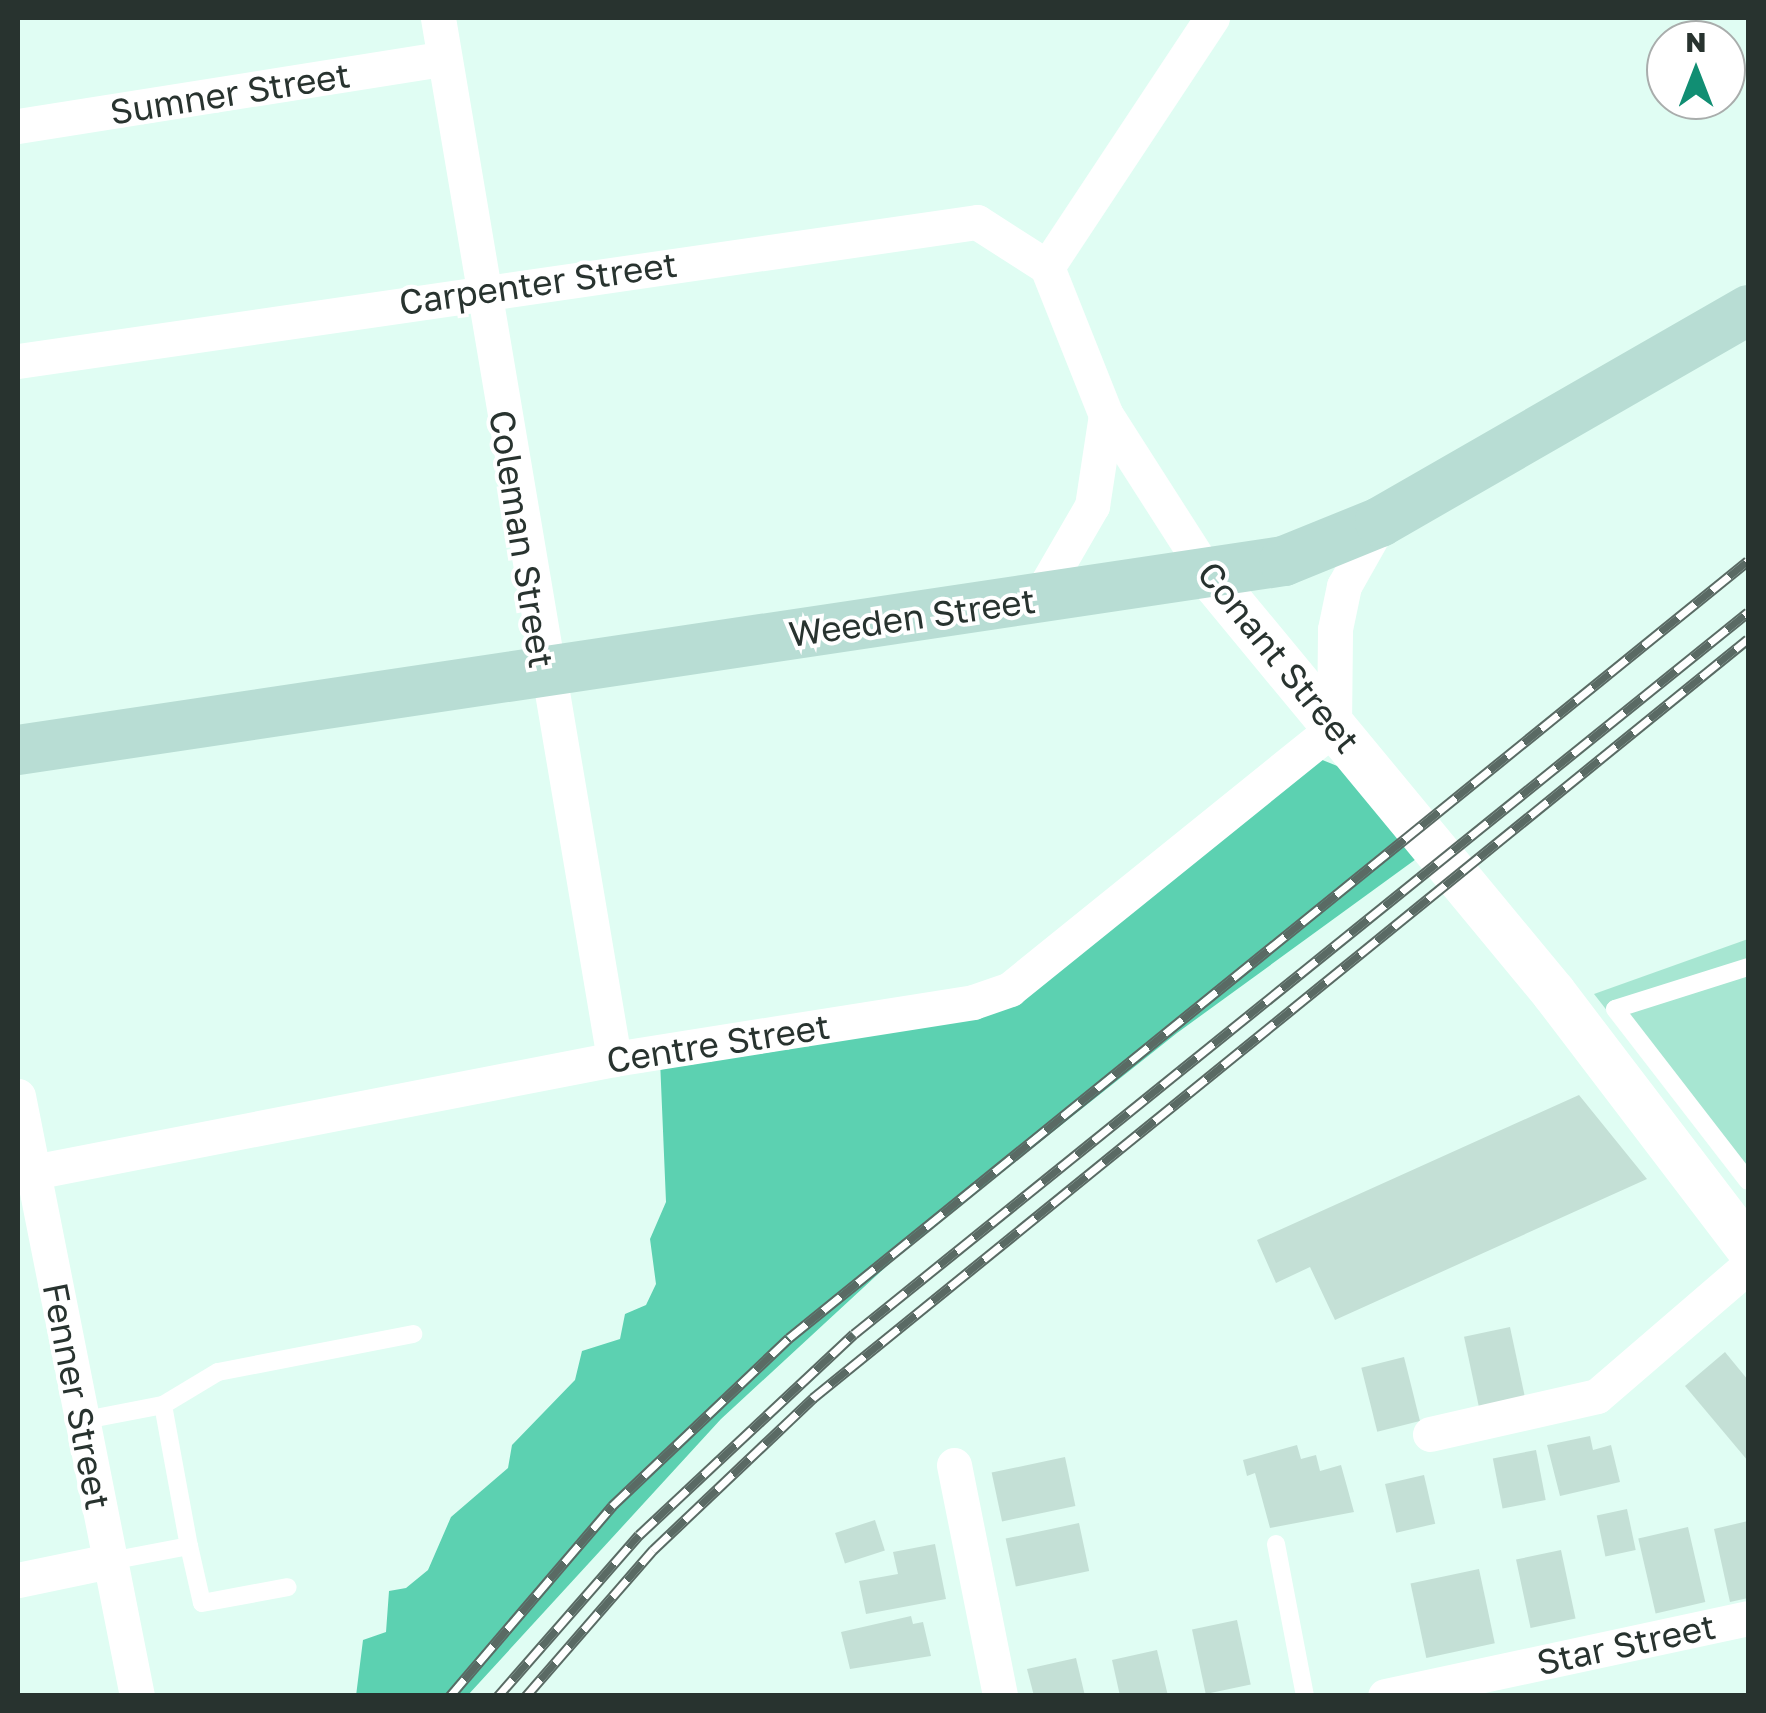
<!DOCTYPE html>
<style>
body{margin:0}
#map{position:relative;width:1766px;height:1713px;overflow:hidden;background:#e0fdf3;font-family:"Golos Text",sans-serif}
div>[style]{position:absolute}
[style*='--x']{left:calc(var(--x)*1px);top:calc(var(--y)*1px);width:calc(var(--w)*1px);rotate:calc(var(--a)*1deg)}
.green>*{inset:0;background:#a7e6d2}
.forest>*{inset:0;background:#5cd1b1}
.building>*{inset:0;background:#c4e0d6;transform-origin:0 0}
.service>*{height:18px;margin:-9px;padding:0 9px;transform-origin:9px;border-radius:9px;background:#fff}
.minor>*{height:35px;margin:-17.5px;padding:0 17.5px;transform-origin:17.5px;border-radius:17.5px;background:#fff}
.tertiary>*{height:45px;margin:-22.5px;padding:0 22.5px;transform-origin:22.5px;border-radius:22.5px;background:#fff}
.secondary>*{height:50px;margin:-25px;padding:0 25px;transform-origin:25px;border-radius:25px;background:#b8ddd4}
.rail>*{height:11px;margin-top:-5.5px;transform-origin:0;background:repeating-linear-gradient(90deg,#fff 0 22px,#5a6a64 0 44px);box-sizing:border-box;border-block:2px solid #5a6a64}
span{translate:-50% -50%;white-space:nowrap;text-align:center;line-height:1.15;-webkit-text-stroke:8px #fff;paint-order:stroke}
.street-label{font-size:35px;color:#28332f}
.frame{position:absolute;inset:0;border:20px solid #28332f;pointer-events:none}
.north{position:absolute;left:1646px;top:20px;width:100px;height:100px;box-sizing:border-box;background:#fff;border:2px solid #a9adac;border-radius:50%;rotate:0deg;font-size:28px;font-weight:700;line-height:40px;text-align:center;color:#28332f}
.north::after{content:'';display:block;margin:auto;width:35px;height:45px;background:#118e73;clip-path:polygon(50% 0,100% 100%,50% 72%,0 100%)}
</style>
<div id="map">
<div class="green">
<i style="clip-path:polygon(1748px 939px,1748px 1191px,1594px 994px)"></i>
</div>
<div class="forest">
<i style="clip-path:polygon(1310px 755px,1377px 782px,1434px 846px,1177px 1033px,903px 1251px,721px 1419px,468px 1695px,356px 1696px,363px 1640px,386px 1632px,389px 1591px,406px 1588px,428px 1570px,451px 1517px,508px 1468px,512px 1445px,575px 1380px,582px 1351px,620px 1339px,625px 1314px,646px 1305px,656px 1284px,650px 1239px,666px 1202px,660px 1060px,961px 1005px)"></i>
</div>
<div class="building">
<i style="clip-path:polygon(1579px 1095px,1647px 1179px,1335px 1320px,1310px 1267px,1276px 1283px,1257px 1240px)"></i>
<i style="left:1510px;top:1327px;width:75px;height:47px;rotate:78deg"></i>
<i style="clip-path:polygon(1725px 1352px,1748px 1380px,1748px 1461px,1685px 1386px)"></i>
<i style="left:1404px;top:1357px;width:66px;height:44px;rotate:76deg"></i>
<i style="clip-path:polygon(1590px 1436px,1593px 1450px,1611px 1445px,1620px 1482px,1560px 1496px,1547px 1445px)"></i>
<i style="clip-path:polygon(1297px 1445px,1301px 1459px,1316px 1455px,1320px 1471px,1341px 1465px,1354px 1512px,1270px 1528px,1255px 1473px,1247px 1476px,1243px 1460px)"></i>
<i style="left:1536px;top:1450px;width:51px;height:44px;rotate:79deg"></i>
<i style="left:1065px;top:1457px;width:50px;height:75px;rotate:78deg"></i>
<i style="left:1424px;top:1475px;width:50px;height:40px;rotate:77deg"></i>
<i style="left:1627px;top:1509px;width:42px;height:31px;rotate:78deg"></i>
<i style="left:875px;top:1520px;width:32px;height:42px;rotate:72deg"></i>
<i style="clip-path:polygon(1748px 1521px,1748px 1598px,1730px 1602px,1714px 1529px)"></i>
<i style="left:1079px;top:1523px;width:49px;height:75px;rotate:78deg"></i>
<i style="left:1688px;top:1527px;width:77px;height:51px;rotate:77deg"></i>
<i style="clip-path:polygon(935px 1544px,946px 1599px,866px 1614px,859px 1581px,898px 1574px,893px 1552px)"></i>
<i style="left:1561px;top:1550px;width:70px;height:46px;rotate:78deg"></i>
<i style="left:1479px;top:1569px;width:76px;height:70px;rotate:78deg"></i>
<i style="clip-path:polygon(911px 1616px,913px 1624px,923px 1622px,931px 1656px,850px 1669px,841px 1632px)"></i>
<i style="left:1237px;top:1620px;width:66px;height:46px;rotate:78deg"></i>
<i style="clip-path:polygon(1157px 1650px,1168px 1696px,1120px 1696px,1112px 1660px)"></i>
<i style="clip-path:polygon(1076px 1658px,1085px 1696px,1034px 1696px,1027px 1669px)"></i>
</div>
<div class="service">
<i style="--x:1748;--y:967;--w:139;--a:162.5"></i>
<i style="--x:1615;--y:1009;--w:217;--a:52.3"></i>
<i style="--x:163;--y:1405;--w:64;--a:-31"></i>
<i style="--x:218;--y:1372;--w:199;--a:-11"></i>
<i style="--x:80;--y:1421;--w:85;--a:-10.9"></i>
<i style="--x:163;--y:1405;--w:143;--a:79.6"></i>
<i style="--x:189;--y:1546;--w:80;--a:169.2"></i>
<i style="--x:1276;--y:1544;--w:155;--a:79.2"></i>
<i style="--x:189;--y:1546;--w:58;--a:77.2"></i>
<i style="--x:202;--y:1603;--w:87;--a:-10.5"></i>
</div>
<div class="minor">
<i style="--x:438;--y:18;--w:1056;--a:80.4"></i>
<i style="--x:18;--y:126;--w:429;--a:-9"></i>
<i style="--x:1047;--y:267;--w:159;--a:68.3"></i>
<i style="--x:1106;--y:415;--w:191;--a:57.4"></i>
<i style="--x:1047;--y:267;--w:299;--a:-56.5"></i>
<i style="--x:18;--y:361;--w:969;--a:-8.25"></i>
<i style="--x:977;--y:222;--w:83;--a:32.7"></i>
<i style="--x:1038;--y:599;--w:108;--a:-59.9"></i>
<i style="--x:1092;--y:506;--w:92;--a:-81.3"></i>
<i style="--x:18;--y:1096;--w:612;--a:78.78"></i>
<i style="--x:18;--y:1175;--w:607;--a:-11.01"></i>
<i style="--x:614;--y:1059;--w:363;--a:-9"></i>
<i style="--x:973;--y:1002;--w:39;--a:-19"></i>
<i style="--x:1010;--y:989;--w:416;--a:-38.9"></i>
<i style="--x:1334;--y:728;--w:99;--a:-89.4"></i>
<i style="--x:1335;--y:629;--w:44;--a:-78.2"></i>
<i style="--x:1344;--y:586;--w:73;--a:-60.6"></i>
<i style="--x:1430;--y:1434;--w:171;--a:-12.8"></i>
<i style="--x:1597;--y:1396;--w:199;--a:-40.7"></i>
<i style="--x:954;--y:1465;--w:236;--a:78.7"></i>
<i style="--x:18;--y:1580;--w:94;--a:-11.7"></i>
<i style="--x:1385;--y:1696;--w:371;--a:-12.1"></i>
</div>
<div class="tertiary">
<i style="--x:1209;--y:576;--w:540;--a:50.41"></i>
<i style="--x:1553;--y:992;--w:322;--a:52.7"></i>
</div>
<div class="secondary">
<i style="--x:18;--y:750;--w:1280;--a:-8.49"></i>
<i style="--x:1284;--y:561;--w:104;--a:-22.1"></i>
<i style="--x:1380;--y:522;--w:425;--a:-29.9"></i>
</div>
<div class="rail">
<i style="--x:450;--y:1696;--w:250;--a:-49.5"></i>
<i style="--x:612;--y:1506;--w:244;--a:-43.5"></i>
<i style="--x:789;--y:1338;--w:1234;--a:-39.02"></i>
<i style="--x:498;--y:1696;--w:214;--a:-48.8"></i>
<i style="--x:639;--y:1535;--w:294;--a:-43.1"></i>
<i style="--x:854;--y:1334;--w:1149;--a:-38.92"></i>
<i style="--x:526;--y:1696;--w:194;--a:-49"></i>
<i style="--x:653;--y:1550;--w:221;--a:-43.5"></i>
<i style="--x:813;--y:1398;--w:1204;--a:-39.07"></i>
</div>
<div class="street-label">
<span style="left:230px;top:93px;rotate:-9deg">Sumner Street</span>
<span style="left:538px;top:283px;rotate:-8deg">Carpenter Street</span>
<span style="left:522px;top:539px;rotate:81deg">Coleman Street</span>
<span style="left:912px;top:617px;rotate:-8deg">Weeden Street</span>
<span style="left:1279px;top:657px;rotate:51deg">Conant Street</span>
<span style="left:718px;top:1043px;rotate:-9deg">Centre Street</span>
<span style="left:77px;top:1396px;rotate:79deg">Fenner Street</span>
<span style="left:1626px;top:1644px;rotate:-12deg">Star Street</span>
</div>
<div class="frame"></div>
<div class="north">N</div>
</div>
